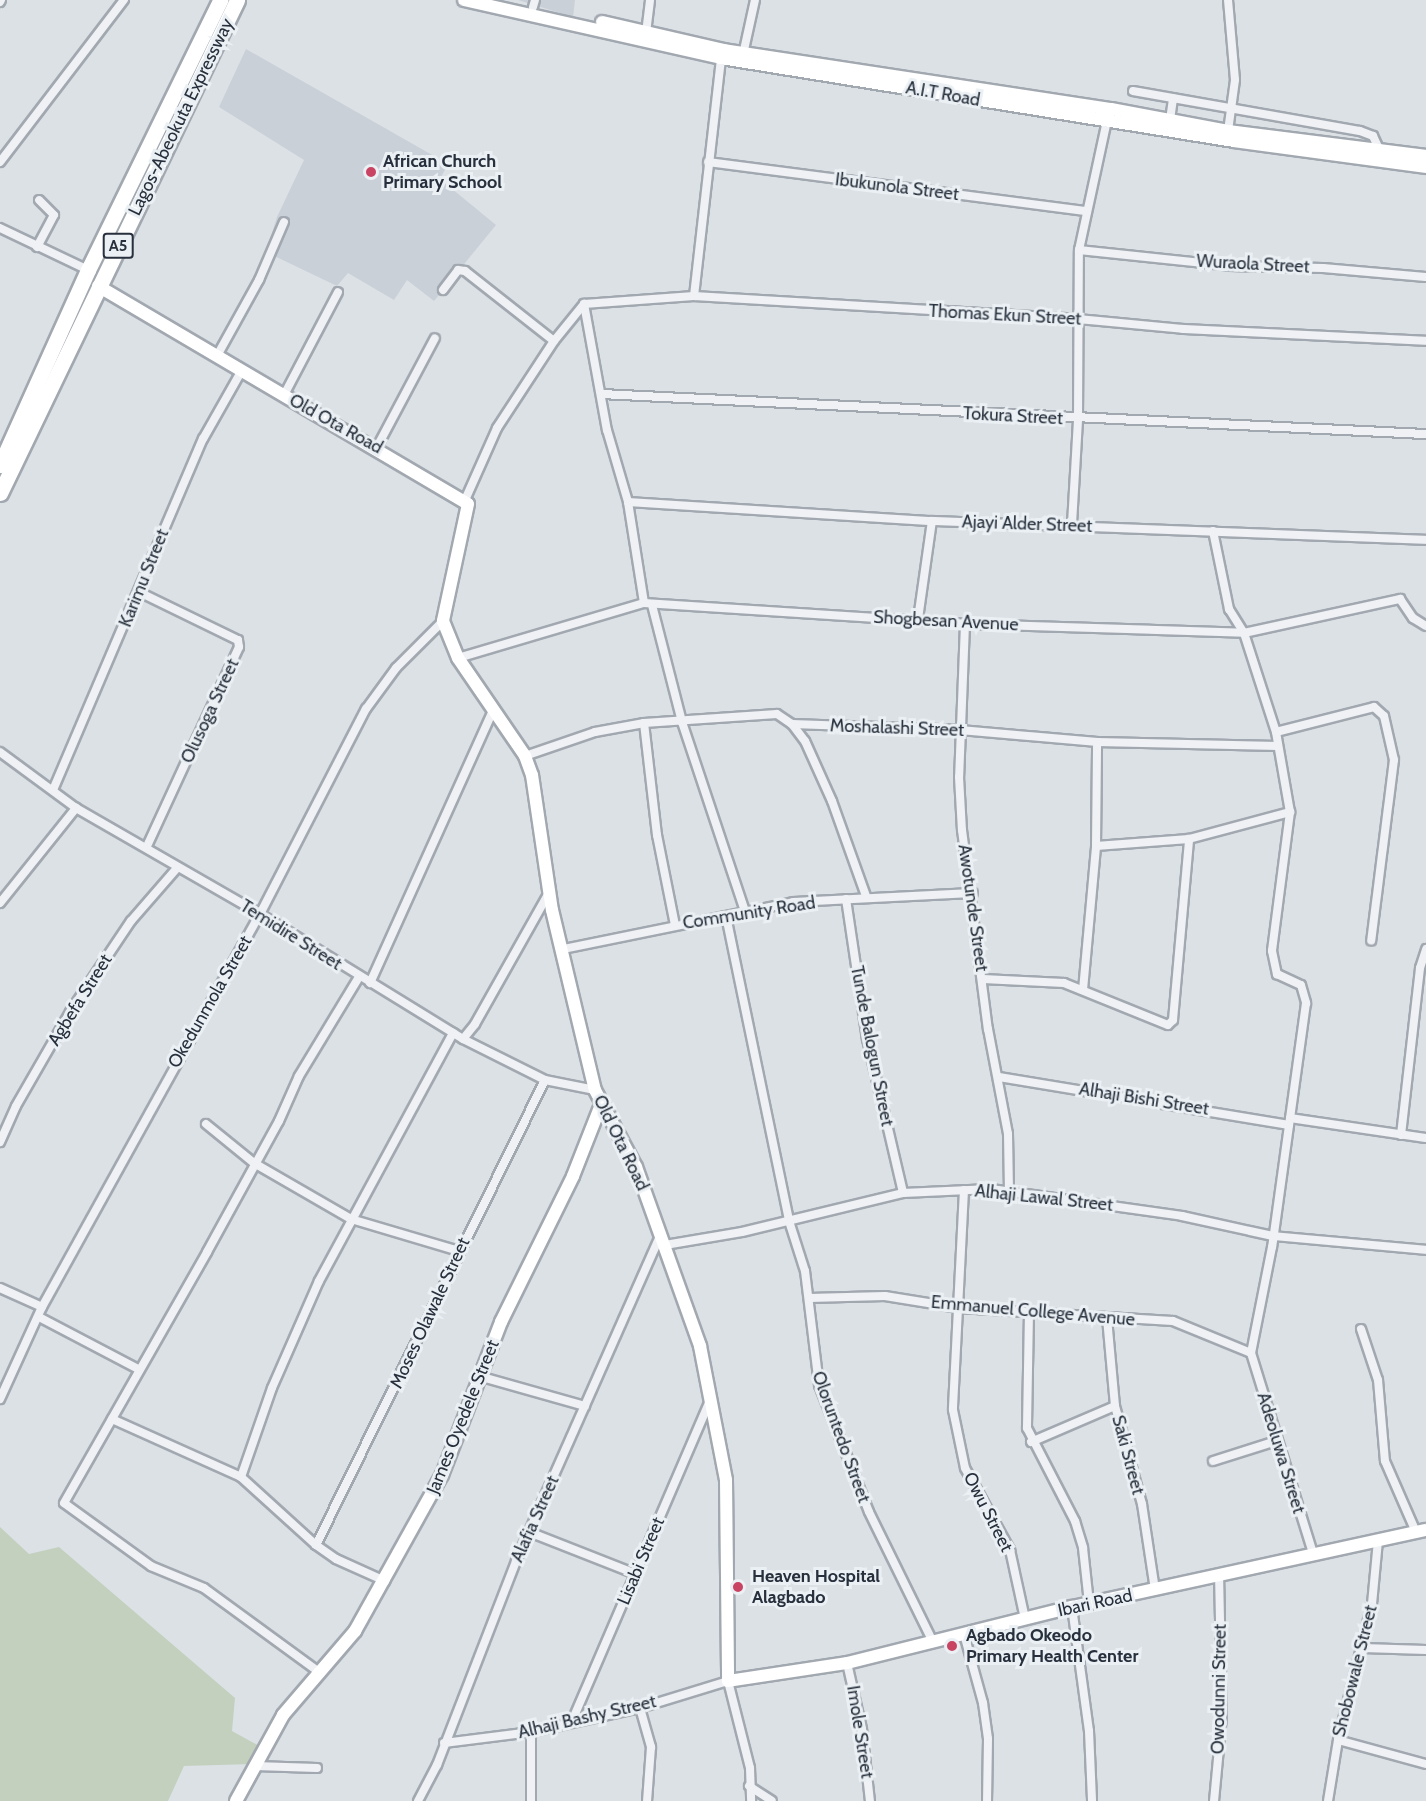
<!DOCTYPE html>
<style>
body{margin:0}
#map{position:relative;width:1426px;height:1801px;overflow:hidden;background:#dce1e6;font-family:Cabin,sans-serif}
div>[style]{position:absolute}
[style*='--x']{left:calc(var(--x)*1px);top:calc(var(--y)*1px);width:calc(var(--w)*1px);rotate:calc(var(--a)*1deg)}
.built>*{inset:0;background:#cad0d8}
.green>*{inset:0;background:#c4d0be}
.roads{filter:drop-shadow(2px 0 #a2a8b0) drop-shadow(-2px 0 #a2a8b0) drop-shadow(0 2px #a2a8b0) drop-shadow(0 -2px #a2a8b0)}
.street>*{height:8px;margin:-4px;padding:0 4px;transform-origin:4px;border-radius:4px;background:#eff1f5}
.secondary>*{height:12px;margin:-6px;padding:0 6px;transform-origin:6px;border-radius:6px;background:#fff}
.highway>*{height:15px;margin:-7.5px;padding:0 7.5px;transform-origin:7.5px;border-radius:7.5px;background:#fff}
.dots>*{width:16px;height:16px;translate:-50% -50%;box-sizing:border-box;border:3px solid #ebf0f4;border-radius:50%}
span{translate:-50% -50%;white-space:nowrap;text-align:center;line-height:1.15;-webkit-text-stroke:6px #ebf0f4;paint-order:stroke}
.shield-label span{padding:2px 4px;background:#ebf0f4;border:2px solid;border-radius:4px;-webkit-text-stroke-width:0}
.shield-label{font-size:16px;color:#27303c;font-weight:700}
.street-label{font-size:18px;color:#27303c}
.poi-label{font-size:18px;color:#27303c;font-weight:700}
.left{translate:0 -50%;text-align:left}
</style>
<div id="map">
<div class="built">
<i style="clip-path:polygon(518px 0,575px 0,573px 17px)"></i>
<i style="clip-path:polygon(246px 49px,448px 164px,440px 179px,496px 225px,434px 301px,407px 280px,394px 300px,348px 273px,337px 286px,266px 252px,277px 217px,304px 160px,219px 107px)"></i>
</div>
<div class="green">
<i style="clip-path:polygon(0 1527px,29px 1554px,59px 1547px,235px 1698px,232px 1731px,263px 1748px,253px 1764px,184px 1766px,168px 1801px,0 1801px)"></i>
</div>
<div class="roads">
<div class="street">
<i style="--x:1228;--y:0;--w:80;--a:85"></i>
<i style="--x:1235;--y:80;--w:51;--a:97.8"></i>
<i style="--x:0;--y:2;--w:2;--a:-63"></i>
<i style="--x:533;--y:7;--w:7;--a:-74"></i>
<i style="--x:646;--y:33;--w:33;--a:-83"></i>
<i style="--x:744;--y:50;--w:51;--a:-77.6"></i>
<i style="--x:1133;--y:91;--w:230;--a:10"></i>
<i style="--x:1360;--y:131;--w:14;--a:21"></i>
<i style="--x:1373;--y:136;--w:14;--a:65"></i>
<i style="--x:1170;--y:120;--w:22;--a:-82"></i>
<i style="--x:0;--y:162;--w:204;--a:-52.6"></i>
<i style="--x:708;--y:162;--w:382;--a:7.4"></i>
<i style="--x:0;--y:228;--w:98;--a:25.5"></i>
<i style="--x:37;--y:247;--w:36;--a:-62"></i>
<i style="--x:54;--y:215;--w:21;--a:-135"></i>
<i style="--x:1079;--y:250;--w:152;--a:6"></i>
<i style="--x:1230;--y:266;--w:93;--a:1.2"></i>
<i style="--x:1323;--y:268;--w:103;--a:5"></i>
<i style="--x:443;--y:290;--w:25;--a:-53"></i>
<i style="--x:458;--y:270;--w:7;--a:8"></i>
<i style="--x:465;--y:271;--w:113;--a:38.2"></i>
<i style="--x:694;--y:296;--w:240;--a:-83.5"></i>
<i style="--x:584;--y:304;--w:110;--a:-4.2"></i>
<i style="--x:694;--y:296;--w:385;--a:3.4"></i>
<i style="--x:1078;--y:319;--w:105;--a:5.4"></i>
<i style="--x:1183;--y:329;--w:243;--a:2.8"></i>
<i style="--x:584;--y:304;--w:128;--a:79.7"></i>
<i style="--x:607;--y:430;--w:75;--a:73.7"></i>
<i style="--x:628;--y:502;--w:102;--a:81"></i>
<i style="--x:218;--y:354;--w:85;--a:-61"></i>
<i style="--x:259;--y:280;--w:63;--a:-66.7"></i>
<i style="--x:601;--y:394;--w:826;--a:2.78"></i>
<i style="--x:284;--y:395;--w:116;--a:-62.3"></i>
<i style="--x:377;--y:447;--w:123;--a:-62"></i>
<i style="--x:465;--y:500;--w:79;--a:-66"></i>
<i style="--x:497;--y:428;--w:104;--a:-56.8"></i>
<i style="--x:554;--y:341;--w:48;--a:-51"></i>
<i style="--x:628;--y:502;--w:305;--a:3.6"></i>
<i style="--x:932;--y:521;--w:494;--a:2.2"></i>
<i style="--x:1072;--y:524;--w:105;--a:-86.7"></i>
<i style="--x:1078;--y:419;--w:169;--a:-89.7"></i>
<i style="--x:1079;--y:250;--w:132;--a:-77.8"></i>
<i style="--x:1213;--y:531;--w:80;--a:78.4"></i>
<i style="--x:1229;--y:609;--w:28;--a:58"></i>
<i style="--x:1244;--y:633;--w:104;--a:72.1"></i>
<i style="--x:1276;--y:732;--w:81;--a:80.1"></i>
<i style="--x:1290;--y:812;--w:140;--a:97.4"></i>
<i style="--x:1272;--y:951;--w:24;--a:78"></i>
<i style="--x:1277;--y:974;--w:26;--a:25"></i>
<i style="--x:1301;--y:985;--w:19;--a:74"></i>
<i style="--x:1306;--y:1003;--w:246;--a:97.9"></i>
<i style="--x:1272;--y:1247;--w:108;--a:101.2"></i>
<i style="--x:1251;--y:1353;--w:209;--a:72.8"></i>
<i style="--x:139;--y:592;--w:110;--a:25.9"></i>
<i style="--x:238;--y:640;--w:7;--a:82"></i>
<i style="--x:239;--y:647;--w:221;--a:114.8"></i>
<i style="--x:652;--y:605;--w:121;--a:75.6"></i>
<i style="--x:682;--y:722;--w:199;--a:71.6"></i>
<i style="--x:918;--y:619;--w:99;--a:-81.9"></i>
<i style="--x:965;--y:624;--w:153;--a:92.2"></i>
<i style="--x:959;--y:777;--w:53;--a:86.8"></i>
<i style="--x:962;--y:830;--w:201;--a:82.6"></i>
<i style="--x:988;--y:1029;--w:107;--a:79.2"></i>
<i style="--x:1008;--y:1134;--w:57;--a:89"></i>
<i style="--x:458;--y:658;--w:194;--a:-16.5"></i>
<i style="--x:644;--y:603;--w:322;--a:3.7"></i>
<i style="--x:965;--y:624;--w:279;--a:1.8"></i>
<i style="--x:1244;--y:633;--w:160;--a:-12.3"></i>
<i style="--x:1400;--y:599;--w:23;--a:56"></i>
<i style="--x:1413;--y:618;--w:15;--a:32"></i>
<i style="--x:644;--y:723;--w:113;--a:83.4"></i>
<i style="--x:657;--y:835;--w:92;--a:78.7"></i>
<i style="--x:792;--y:724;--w:21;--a:53"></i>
<i style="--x:805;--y:741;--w:66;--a:65.8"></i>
<i style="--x:832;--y:801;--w:101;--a:70.3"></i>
<i style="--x:1276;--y:732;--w:101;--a:-14.3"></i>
<i style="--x:1374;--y:707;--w:13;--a:42"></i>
<i style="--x:1384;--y:716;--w:45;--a:77.2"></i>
<i style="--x:1394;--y:760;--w:182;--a:97.2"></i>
<i style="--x:0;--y:752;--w:94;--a:36.4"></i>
<i style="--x:76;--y:808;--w:212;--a:29.9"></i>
<i style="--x:260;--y:914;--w:238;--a:31.6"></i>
<i style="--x:463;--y:1039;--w:92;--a:26.6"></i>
<i style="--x:545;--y:1080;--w:51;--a:11.3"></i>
<i style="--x:525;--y:756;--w:74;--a:-18.9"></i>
<i style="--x:595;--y:732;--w:50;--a:-10.4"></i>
<i style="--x:644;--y:723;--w:133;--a:-3.9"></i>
<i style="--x:777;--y:714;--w:18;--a:34"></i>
<i style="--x:792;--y:724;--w:168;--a:2"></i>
<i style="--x:960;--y:730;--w:138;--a:5"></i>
<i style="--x:1097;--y:742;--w:181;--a:1.3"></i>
<i style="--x:53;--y:790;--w:382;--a:-66.9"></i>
<i style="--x:203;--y:439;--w:79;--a:-60.5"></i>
<i style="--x:1096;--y:846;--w:93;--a:-4.3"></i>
<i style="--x:1189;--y:839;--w:105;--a:-15"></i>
<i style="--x:846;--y:899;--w:142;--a:81.5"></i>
<i style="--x:867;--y:1039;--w:158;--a:76.8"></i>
<i style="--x:0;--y:903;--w:122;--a:-51.3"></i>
<i style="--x:726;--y:916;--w:311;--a:78.3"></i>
<i style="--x:789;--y:1221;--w:52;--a:72.3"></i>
<i style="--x:805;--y:1271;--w:115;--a:83"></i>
<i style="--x:819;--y:1385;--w:136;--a:68.5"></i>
<i style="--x:869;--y:1512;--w:143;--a:63.8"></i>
<i style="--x:563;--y:949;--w:235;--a:-11.5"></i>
<i style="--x:793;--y:902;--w:180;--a:-2.9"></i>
<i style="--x:983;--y:979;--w:81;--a:2.8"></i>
<i style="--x:1064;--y:983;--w:112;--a:22"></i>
<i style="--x:1168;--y:1025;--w:7;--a:-45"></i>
<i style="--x:1173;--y:1020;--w:182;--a:-84.9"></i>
<i style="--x:370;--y:983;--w:299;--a:-65.7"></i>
<i style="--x:1083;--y:990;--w:145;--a:-84.8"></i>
<i style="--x:1096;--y:846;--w:104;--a:-89.4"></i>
<i style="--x:463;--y:1039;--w:19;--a:-51"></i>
<i style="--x:475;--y:1024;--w:153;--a:-60.6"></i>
<i style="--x:999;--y:1077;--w:294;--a:9.4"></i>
<i style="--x:1290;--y:1118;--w:137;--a:8.4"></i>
<i style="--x:206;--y:1124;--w:62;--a:39.1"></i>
<i style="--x:254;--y:1163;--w:112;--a:30"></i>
<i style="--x:351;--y:1219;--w:113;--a:16.5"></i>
<i style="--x:1401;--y:1135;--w:168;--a:-83.5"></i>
<i style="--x:1420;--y:968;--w:20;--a:-72"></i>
<i style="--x:0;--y:1142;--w:39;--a:-66"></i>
<i style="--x:16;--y:1106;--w:108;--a:-60.1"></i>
<i style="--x:70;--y:1012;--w:110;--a:-56.2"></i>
<i style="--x:131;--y:921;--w:70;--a:-49"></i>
<i style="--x:964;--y:1190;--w:220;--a:92.9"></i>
<i style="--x:953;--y:1410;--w:59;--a:78.3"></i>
<i style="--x:965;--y:1468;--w:94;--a:61.2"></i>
<i style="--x:1010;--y:1550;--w:71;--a:77.7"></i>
<i style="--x:665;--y:1245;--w:78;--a:-9.6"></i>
<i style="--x:742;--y:1232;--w:166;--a:-13.6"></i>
<i style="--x:903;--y:1193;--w:88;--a:-2.6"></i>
<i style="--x:991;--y:1189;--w:193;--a:8"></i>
<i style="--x:1182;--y:1216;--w:93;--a:12.4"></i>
<i style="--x:1273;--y:1236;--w:154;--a:5.2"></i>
<i style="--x:0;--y:1288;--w:46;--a:24.3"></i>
<i style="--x:809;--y:1298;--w:76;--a:-1.5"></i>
<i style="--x:885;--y:1296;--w:75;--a:9.2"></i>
<i style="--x:959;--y:1308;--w:214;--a:3.5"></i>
<i style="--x:1173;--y:1321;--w:84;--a:22.3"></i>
<i style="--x:1029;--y:1312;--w:116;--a:91"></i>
<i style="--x:1027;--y:1428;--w:105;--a:62.7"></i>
<i style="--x:1075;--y:1521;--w:28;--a:73"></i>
<i style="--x:1083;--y:1548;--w:55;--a:83.8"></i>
<i style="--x:39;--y:1317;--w:112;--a:27.7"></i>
<i style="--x:1107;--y:1318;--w:88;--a:84.8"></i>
<i style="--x:1115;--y:1406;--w:102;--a:74.6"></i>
<i style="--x:1142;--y:1504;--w:87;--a:81.4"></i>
<i style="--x:1361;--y:1329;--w:54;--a:71.6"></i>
<i style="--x:1378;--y:1380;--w:81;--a:85.1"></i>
<i style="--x:1385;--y:1461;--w:77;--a:66.4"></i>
<i style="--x:482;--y:1377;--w:107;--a:15.7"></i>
<i style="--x:0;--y:1399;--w:101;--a:-65.5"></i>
<i style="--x:42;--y:1307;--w:449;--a:-61"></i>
<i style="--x:260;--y:914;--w:231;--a:-62.7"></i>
<i style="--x:366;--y:709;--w:51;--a:-53.8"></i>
<i style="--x:396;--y:668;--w:66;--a:-45"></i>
<i style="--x:112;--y:1419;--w:141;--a:24.2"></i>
<i style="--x:241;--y:1477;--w:101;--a:42.2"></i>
<i style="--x:316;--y:1545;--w:24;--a:35"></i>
<i style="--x:336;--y:1559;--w:54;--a:24.2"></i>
<i style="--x:1031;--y:1442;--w:91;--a:-23.2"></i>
<i style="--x:1213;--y:1461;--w:66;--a:-17.6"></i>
<i style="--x:241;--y:1477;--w:94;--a:-70.8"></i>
<i style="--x:272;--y:1388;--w:117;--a:-66.3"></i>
<i style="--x:319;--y:1281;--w:282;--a:-61.6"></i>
<i style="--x:529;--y:1532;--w:115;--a:21.4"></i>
<i style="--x:316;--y:1545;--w:518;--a:-63.78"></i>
<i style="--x:1072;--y:1607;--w:125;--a:82.2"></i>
<i style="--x:1089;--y:1731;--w:70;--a:87.5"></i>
<i style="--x:964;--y:1634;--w:72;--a:74.6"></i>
<i style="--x:983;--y:1703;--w:36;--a:82"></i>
<i style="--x:988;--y:1739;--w:62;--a:90.9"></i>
<i style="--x:1363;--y:1648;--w:63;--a:1.8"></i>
<i style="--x:847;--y:1663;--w:68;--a:77.2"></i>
<i style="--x:862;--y:1729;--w:72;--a:83.7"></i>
<i style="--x:319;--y:1672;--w:142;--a:-143.9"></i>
<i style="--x:204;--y:1588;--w:57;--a:-157.5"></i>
<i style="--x:151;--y:1566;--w:107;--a:-144.1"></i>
<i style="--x:64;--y:1503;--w:289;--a:-60.3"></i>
<i style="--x:207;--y:1252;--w:149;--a:-61.2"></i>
<i style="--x:279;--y:1121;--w:49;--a:-66"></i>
<i style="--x:299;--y:1076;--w:116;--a:-58.8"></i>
<i style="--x:640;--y:1708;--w:41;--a:74.2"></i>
<i style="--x:651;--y:1747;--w:54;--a:94.2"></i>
<i style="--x:572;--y:1721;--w:348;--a:-66.7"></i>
<i style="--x:531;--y:1732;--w:69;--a:90"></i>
<i style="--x:1338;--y:1740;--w:91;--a:15.3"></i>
<i style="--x:444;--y:1743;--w:88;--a:-7.2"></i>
<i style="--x:531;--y:1732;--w:112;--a:-12.4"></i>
<i style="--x:640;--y:1708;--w:92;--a:-17.1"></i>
<i style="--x:728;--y:1681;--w:90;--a:75.8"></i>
<i style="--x:750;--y:1768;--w:33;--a:88"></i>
<i style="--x:255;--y:1766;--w:62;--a:1.8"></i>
<i style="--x:749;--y:1786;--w:27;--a:33"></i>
<i style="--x:418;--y:1801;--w:41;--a:-62.2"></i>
<i style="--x:437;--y:1765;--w:219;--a:-68.8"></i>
<i style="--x:516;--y:1561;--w:352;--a:-66.1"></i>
<i style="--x:1214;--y:1801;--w:85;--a:-84.6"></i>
<i style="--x:1222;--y:1716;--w:139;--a:-91.2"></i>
<i style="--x:1328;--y:1801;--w:62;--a:-80.7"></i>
<i style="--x:1338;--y:1740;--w:140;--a:-76"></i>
<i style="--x:1372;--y:1604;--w:64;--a:-84.6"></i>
</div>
<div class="secondary">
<i style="--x:464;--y:0;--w:263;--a:12.7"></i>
<i style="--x:721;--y:58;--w:520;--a:9.19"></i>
<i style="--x:1234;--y:141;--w:194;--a:7.7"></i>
<i style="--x:602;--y:22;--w:125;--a:12.9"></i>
<i style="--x:724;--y:50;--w:391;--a:8.7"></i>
<i style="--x:1111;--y:109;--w:119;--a:10.6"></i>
<i style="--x:1228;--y:131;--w:200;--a:7.2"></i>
<i style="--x:98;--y:286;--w:429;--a:30.5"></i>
<i style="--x:468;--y:504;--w:120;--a:102.1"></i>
<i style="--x:443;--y:621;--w:40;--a:68"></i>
<i style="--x:458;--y:658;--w:119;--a:55.6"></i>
<i style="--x:525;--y:756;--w:20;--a:70"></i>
<i style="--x:532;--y:775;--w:136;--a:81.6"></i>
<i style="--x:552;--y:910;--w:185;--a:76.6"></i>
<i style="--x:595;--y:1090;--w:87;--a:62"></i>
<i style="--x:636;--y:1167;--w:190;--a:70.3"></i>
<i style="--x:700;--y:1346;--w:136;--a:79"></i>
<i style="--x:726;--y:1480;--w:201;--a:89.4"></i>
<i style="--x:728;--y:1681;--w:120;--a:-8.6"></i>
<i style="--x:847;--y:1663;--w:232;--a:-14"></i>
<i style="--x:1072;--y:1607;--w:362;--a:-12.3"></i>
<i style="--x:236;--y:1801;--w:98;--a:-61.3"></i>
<i style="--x:283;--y:1715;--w:111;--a:-49.4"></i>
<i style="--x:355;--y:1631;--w:179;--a:-60.9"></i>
<i style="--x:442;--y:1475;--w:164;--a:-68.9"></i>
<i style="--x:501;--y:1322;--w:163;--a:-63.7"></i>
<i style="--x:573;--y:1176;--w:76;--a:-68.5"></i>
</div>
<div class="highway">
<i style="--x:0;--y:465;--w:214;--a:-65.7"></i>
<i style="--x:88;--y:270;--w:301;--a:-63.9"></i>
<i style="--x:0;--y:493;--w:547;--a:-64.32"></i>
</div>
</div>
<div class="dots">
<i style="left:371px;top:172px;background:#c94362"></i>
<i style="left:738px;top:1587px;background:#c94362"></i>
<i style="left:952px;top:1646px;background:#c94362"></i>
</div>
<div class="shield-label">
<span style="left:118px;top:246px">A5</span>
</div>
<div class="street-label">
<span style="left:943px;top:94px;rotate:10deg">A.I.T Road</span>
<span style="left:181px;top:117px;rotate:-64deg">Lagos-Abeokuta Expressway</span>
<span style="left:897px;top:187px;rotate:7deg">Ibukunola Street</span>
<span style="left:1253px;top:264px;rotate:3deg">Wuraola Street</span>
<span style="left:1005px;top:315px;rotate:3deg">Thomas Ekun Street</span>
<span style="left:1013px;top:416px;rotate:3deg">Tokura Street</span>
<span style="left:336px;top:424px;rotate:29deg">Old Ota Road</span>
<span style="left:1027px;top:524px;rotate:2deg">Ajayi Alder Street</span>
<span style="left:144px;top:578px;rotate:-68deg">Karimu Street</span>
<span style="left:946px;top:621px;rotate:3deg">Shogbesan Avenue</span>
<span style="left:210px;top:711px;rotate:-65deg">Olusoga Street</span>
<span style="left:897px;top:728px;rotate:2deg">Moshalashi Street</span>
<span style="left:973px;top:908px;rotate:82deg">Awotunde Street</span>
<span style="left:749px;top:913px;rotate:-9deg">Community Road</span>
<span style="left:291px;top:935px;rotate:32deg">Temidire Street</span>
<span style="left:80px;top:1000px;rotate:-58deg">Agbefa Street</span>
<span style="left:210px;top:1002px;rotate:-60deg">Okedunmola Street</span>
<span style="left:872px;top:1046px;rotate:79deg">Tunde Balogun Street</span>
<span style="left:1144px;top:1099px;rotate:9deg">Alhaji Bishi Street</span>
<span style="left:621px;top:1143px;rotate:64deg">Old Ota Road</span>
<span style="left:1044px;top:1198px;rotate:6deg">Alhaji Lawal Street</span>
<span style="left:1033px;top:1311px;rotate:5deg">Emmanuel College Avenue</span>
<span style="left:430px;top:1313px;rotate:-65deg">Moses Olawale Street</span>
<span style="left:463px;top:1417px;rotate:-68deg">James Oyedele Street</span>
<span style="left:841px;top:1437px;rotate:70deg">Oloruntedo Street</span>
<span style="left:1281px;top:1453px;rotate:73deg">Adeoluwa Street</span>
<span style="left:1128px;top:1455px;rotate:75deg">Saki Street</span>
<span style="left:988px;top:1512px;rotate:63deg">Owu Street</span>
<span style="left:535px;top:1519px;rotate:-66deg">Alafia Street</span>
<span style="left:641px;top:1561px;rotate:-67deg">Lisabi Street</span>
<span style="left:1095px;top:1603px;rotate:-12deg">Ibari Road</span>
<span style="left:1355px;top:1671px;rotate:-76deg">Shobowale Street</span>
<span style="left:1219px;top:1689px;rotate:-89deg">Owodunni Street</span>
<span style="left:587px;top:1717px;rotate:-13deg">Alhaji Bashy Street</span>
<span style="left:860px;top:1732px;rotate:81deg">Imole Street</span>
</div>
<div class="poi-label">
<span class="left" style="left:383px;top:172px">African Church<br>Primary School</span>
<span class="left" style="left:752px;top:1587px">Heaven Hospital<br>Alagbado</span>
<span class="left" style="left:966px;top:1646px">Agbado Okeodo<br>Primary Health Center</span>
</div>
</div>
